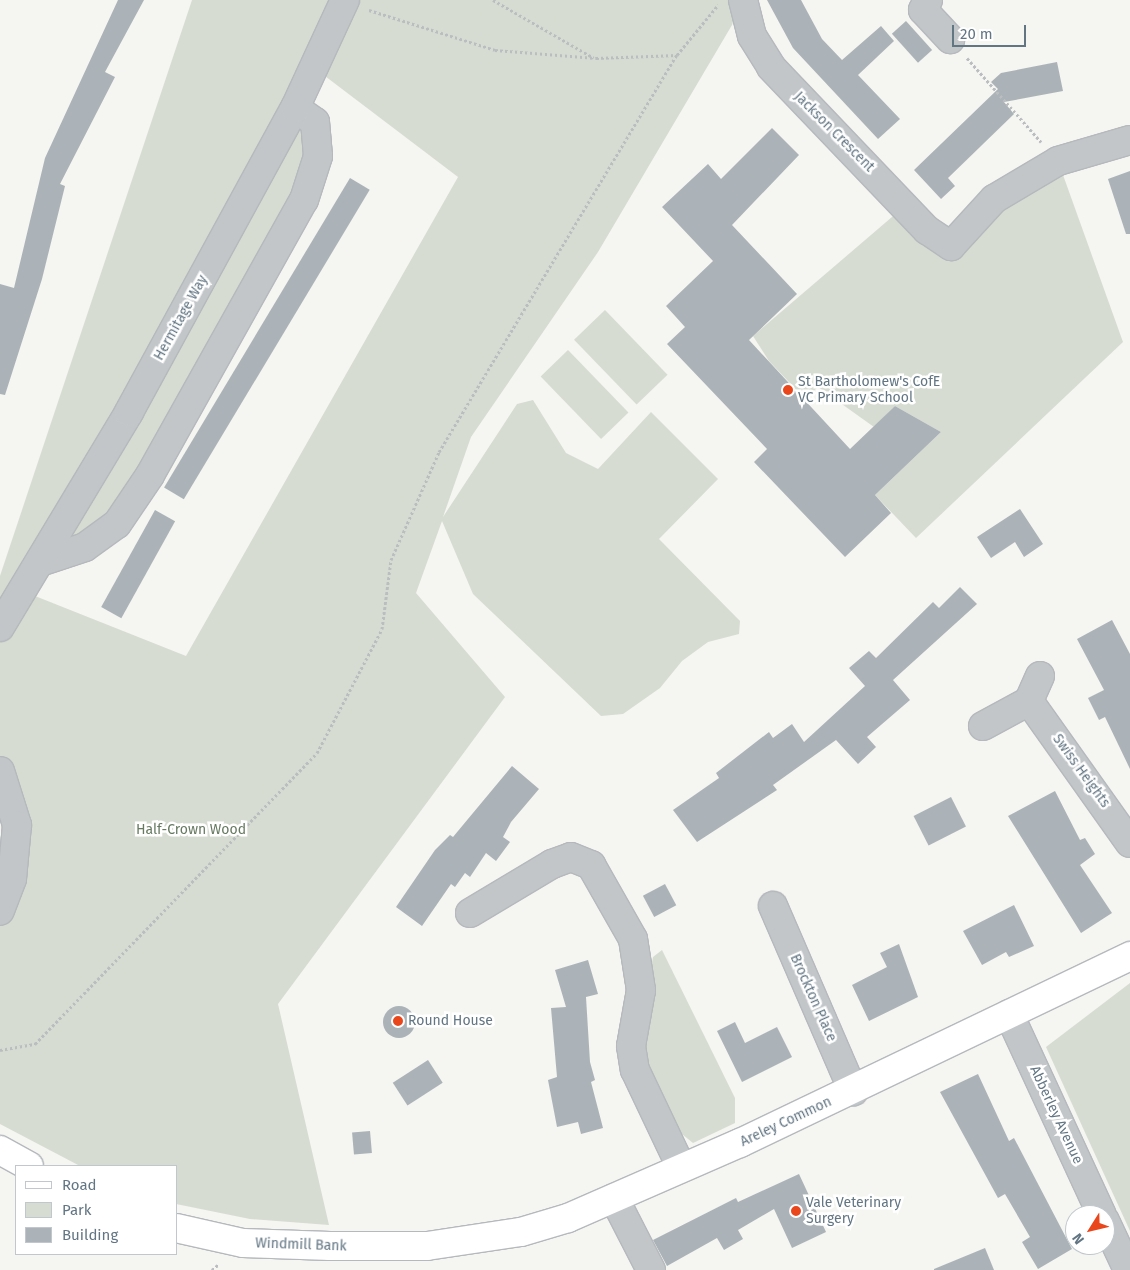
<!DOCTYPE html>
<style>
body{margin:0}
#map{position:relative;width:1130px;height:1270px;overflow:hidden;background:#f5f5f1;font-family:"Fira Sans",sans-serif}
div>[style]{position:absolute}
[style*='--x']{left:calc(var(--x)*1px);top:calc(var(--y)*1px);width:calc(var(--w)*1px);rotate:calc(var(--a)*1deg)}
.green>*{inset:0;background:#d6dcd1;transform-origin:0 0}
.building>*{inset:0;background:#abb3b8;transform-origin:0 0}
.round{border-radius:50%}
.path>*{height:3px;margin-top:-1.5px;transform-origin:0;background:repeating-linear-gradient(90deg,#bbbec0 0 2.5px,transparent 0 5px)}
.roads{filter:drop-shadow(1px 0 #b5b9bd) drop-shadow(-1px 0 #b5b9bd) drop-shadow(0 1px #b5b9bd) drop-shadow(0 -1px #b5b9bd)}
.minor>*{height:28px;margin:-14px;padding:0 14px;transform-origin:14px;border-radius:14px;background:#c2c6c9}
.major>*{height:28px;margin:-14px;padding:0 14px;transform-origin:14px;border-radius:14px;background:#fff}
.dots>*{width:14px;height:14px;translate:-50% -50%;box-sizing:border-box;border:2px solid #fff;border-radius:50%}
span{translate:-50% -50%;white-space:nowrap;text-align:center;line-height:1.15;-webkit-text-stroke:5px #fff;paint-order:stroke}
.street-label{font-size:14px;color:#627583}
.poi-label{font-size:14px;color:#627583}
.left{translate:0 -50%;text-align:left}
.park-label{font-size:14px;color:#677a61}
.legend{position:absolute;left:15px;top:1165px;width:162px;height:90px;box-sizing:border-box;background:#fff;border:1px solid #c0c8cd;margin:0;padding:6px 9px;list-style:none;font-size:15px;color:#627583}
.legend li{display:flex;align-items:center;gap:10px;height:25px}
.legend b{width:25px;border:1px solid #c0c8cd}
.north{position:absolute;left:1065px;top:1205px;width:50px;height:50px;box-sizing:border-box;background:#fff;border:1px solid #c0c8cd;border-radius:50%;rotate:234deg;font-size:14px;font-weight:700;line-height:20px;text-align:center;color:#627583}
.north::after{content:'';display:block;margin:auto;width:18px;height:22px;background:#ea461b;clip-path:polygon(50% 0,100% 100%,50% 72%,0 100%)}
.scale{position:absolute;left:952px;top:25px;width:74px;height:22px;box-sizing:border-box;border:2px solid #627583;border-top:0;padding-left:6px;font-size:15px;line-height:18px;white-space:nowrap;color:#627583;-webkit-text-stroke:4px #fff;paint-order:stroke}
</style>
<div id="map">
<div class="green">
<i style="clip-path:polygon(evenodd,192px 0,740px 0,732px 25px,598px 252px,471px 437px,443px 517px,517px 404px,533px 400px,566px 453px,598px 469px,651px 412px,718px 479px,659px 539px,740px 621px,739px 634px,708px 642px,682px 661px,660px 688px,623px 714px,601px 716px,473px 594px,442px 521px,416px 593px,505px 697px,278px 1004px,329px 1225px,250px 1219px,176px 1204px,176px 1166px,80px 1166px,0 1124px,0 911px,12px 879px,0 771px,0 576px,192px 0,317px 70px,458px 177px,186px 656px,30px 594px,40px 562px,117px 524px,318px 156px,295px 108px,317px 70px)"></i>
<i style="clip-path:polygon(1058px 161px,1123px 342px,916px 538px,875px 495px,941px 432px,895px 406px,874px 427px,818px 387px,805px 399px,769px 361px,753px 336px,906px 205px,951px 246px)"></i>
<i style="left:605px;top:310px;width:90px;height:43px;rotate:46deg"></i>
<i style="left:568px;top:350px;width:87px;height:38px;rotate:46deg"></i>
<i style="clip-path:polygon(662px 950px,735px 1098px,735px 1123px,693px 1143px,677px 1130px,652px 1088px,639px 1031px,653px 957px)"></i>
<i style="clip-path:polygon(1130px 983px,1130px 1231px,1046px 1047px)"></i>
</div>
<div class="building">
<i style="clip-path:polygon(118px 0,144px 0,105px 72px,115px 77px,60px 184px,65px 186px,42px 279px,5px 395px,0 394px,0 284px,14px 288px,45px 158px)"></i>
<i style="clip-path:polygon(767px 0,801px 0,822px 39px,842px 60px,881px 26px,894px 41px,858px 75px,900px 119px,878px 139px,793px 48px)"></i>
<i style="left:906px;top:21px;width:39px;height:19px;rotate:48deg"></i>
<i style="clip-path:polygon(1057px 62px,1063px 91px,1004px 102px,1014px 114px,948px 178px,955px 186px,941px 199px,914px 170px,998px 89px,991px 82px,1001px 73px)"></i>
<i style="clip-path:polygon(772px 128px,799px 155px,732px 225px,797px 294px,749px 340px,850px 449px,895px 406px,941px 432px,875px 495px,891px 513px,845px 557px,754px 462px,767px 449px,667px 344px,685px 327px,666px 306px,713px 261px,662px 207px,708px 164px,721px 179px)"></i>
<i style="clip-path:polygon(1130px 171px,1130px 234px,1126px 234px,1108px 179px)"></i>
<i style="left:350px;top:178px;width:23px;height:361px;rotate:31deg"></i>
<i style="clip-path:polygon(1020px 509px,1043px 544px,1024px 557px,1015px 542px,991px 558px,977px 537px)"></i>
<i style="left:155px;top:510px;width:23px;height:111px;rotate:29deg"></i>
<i style="clip-path:polygon(960px 587px,977px 604px,893px 680px,910px 700px,867px 737px,876px 747px,858px 764px,836px 740px,773px 785px,777px 790px,697px 842px,673px 810px,719px 778px,716px 773px,769px 732px,773px 738px,792px 724px,804px 742px,865px 686px,849px 668px,869px 651px,876px 658px,933px 602px,939px 608px)"></i>
<i style="clip-path:polygon(1112px 620px,1130px 654px,1130px 769px,1105px 717px,1099px 720px,1088px 698px,1104px 690px,1077px 639px)"></i>
<i style="clip-path:polygon(512px 766px,539px 789px,511px 822px,503px 837px,510px 842px,496px 861px,486px 853px,470px 877px,465px 873px,455px 887px,451px 884px,422px 926px,396px 907px,435px 850px,450px 835px,453px 837px)"></i>
<i style="clip-path:polygon(1055px 791px,1080px 840px,1085px 838px,1095px 854px,1080px 865px,1112px 913px,1081px 933px,1008px 816px)"></i>
<i style="left:951px;top:797px;width:33px;height:42px;rotate:63deg"></i>
<i style="left:665px;top:884px;width:24px;height:25px;rotate:62deg"></i>
<i style="clip-path:polygon(1014px 905px,1034px 946px,1009px 957px,1006px 952px,982px 965px,963px 931px)"></i>
<i style="clip-path:polygon(899px 944px,918px 997px,869px 1021px,852px 985px,887px 967px,880px 953px)"></i>
<i style="clip-path:polygon(588px 960px,598px 994px,586px 997px,590px 1062px,595px 1080px,591px 1082px,603px 1128px,581px 1134px,578px 1122px,557px 1127px,548px 1080px,557px 1077px,551px 1008px,566px 1007px,555px 970px)"></i>
<i class="round" style="left:383px;top:1006px;width:32px;height:32px"></i>
<i style="clip-path:polygon(735px 1022px,745px 1043px,777px 1027px,792px 1057px,742px 1082px,717px 1031px)"></i>
<i style="left:428px;top:1060px;width:27px;height:42px;rotate:57deg"></i>
<i style="clip-path:polygon(978px 1074px,1009px 1141px,1014px 1138px,1072px 1249px,1038px 1269px,1022px 1242px,1030px 1237px,1005px 1194px,998px 1198px,940px 1092px)"></i>
<i style="left:370px;top:1131px;width:22px;height:18px;rotate:85deg"></i>
<i style="clip-path:polygon(799px 1174px,826px 1232px,792px 1248px,774px 1209px,738px 1230px,743px 1239px,724px 1250px,717px 1238px,667px 1266px,653px 1240px,736px 1198px,738px 1202px)"></i>
<i style="clip-path:polygon(985px 1248px,994px 1270px,934px 1270px,934px 1269px)"></i>
</div>
<div class="path">
<i style="--x:493;--y:0;--w:116;--a:29.9"></i>
<i style="--x:369;--y:10;--w:132;--a:17.6"></i>
<i style="--x:495;--y:50;--w:101;--a:4.5"></i>
<i style="--x:596;--y:58;--w:81;--a:-2.1"></i>
<i style="--x:967;--y:58;--w:112;--a:48.6"></i>
<i style="--x:0;--y:1050;--w:36;--a:-10"></i>
<i style="--x:35;--y:1044;--w:405;--a:-45.9"></i>
<i style="--x:317;--y:753;--w:140;--a:-62.3"></i>
<i style="--x:382;--y:629;--w:70;--a:-82.6"></i>
<i style="--x:391;--y:560;--w:118;--a:-66"></i>
<i style="--x:439;--y:452;--w:463;--a:-59.1"></i>
<i style="--x:677;--y:55;--w:65;--a:-50.6"></i>
<i style="--x:212;--y:1270;--w:9;--a:-41"></i>
</div>
<div class="roads">
<div class="minor">
<i style="--x:743;--y:0;--w:37;--a:76"></i>
<i style="--x:752;--y:36;--w:36;--a:58"></i>
<i style="--x:771;--y:67;--w:226;--a:46.3"></i>
<i style="--x:927;--y:230;--w:29;--a:34"></i>
<i style="--x:951;--y:246;--w:64;--a:-47.5"></i>
<i style="--x:994;--y:199;--w:74;--a:-30.7"></i>
<i style="--x:1058;--y:161;--w:75;--a:-16.3"></i>
<i style="--x:928;--y:0;--w:11;--a:117"></i>
<i style="--x:923;--y:10;--w:40;--a:47"></i>
<i style="--x:40;--y:562;--w:47;--a:-18.4"></i>
<i style="--x:85;--y:547;--w:39;--a:-36"></i>
<i style="--x:117;--y:524;--w:59;--a:-56"></i>
<i style="--x:150;--y:475;--w:315;--a:-60.8"></i>
<i style="--x:304;--y:200;--w:46;--a:-72.3"></i>
<i style="--x:318;--y:156;--w:34;--a:-95"></i>
<i style="--x:315;--y:122;--w:24;--a:-145"></i>
<i style="--x:0;--y:627;--w:251;--a:-59"></i>
<i style="--x:129;--y:412;--w:346;--a:-61.4"></i>
<i style="--x:295;--y:108;--w:119;--a:-65.2"></i>
<i style="--x:1040;--y:676;--w:27;--a:114"></i>
<i style="--x:1029;--y:701;--w:174;--a:54.6"></i>
<i style="--x:983;--y:726;--w:52;--a:-28.5"></i>
<i style="--x:0;--y:771;--w:57;--a:72.5"></i>
<i style="--x:17;--y:825;--w:54;--a:95.3"></i>
<i style="--x:12;--y:879;--w:34;--a:111"></i>
<i style="--x:773;--y:906;--w:202;--a:66.6"></i>
<i style="--x:470;--y:913;--w:96;--a:-30.9"></i>
<i style="--x:552;--y:864;--w:20;--a:-20"></i>
<i style="--x:571;--y:857;--w:22;--a:22"></i>
<i style="--x:591;--y:865;--w:85;--a:60.4"></i>
<i style="--x:633;--y:939;--w:52;--a:81.1"></i>
<i style="--x:641;--y:990;--w:57;--a:100.1"></i>
<i style="--x:631;--y:1046;--w:24;--a:81"></i>
<i style="--x:635;--y:1070;--w:107;--a:64.6"></i>
<i style="--x:1009;--y:1014;--w:221;--a:65.2"></i>
<i style="--x:614;--y:1198;--w:81;--a:62.8"></i>
<i style="--x:1105;--y:1221;--w:54;--a:64.9"></i>
</div>
<div class="major">
<i style="--x:0;--y:1150;--w:33;--a:29"></i>
<i style="--x:176;--y:1228;--w:69;--a:12.6"></i>
<i style="--x:243;--y:1243;--w:87;--a:2"></i>
<i style="--x:330;--y:1246;--w:97;--a:0"></i>
<i style="--x:427;--y:1246;--w:95;--a:-8.5"></i>
<i style="--x:521;--y:1232;--w:49;--a:-16.6"></i>
<i style="--x:568;--y:1218;--w:188;--a:-23.6"></i>
<i style="--x:740;--y:1143;--w:433;--a:-25.6"></i>
</div>
</div>
<div class="dots">
<i style="left:788px;top:390px;background:#ea461b"></i>
<i style="left:398px;top:1021px;background:#ea461b"></i>
<i style="left:796px;top:1211px;background:#ea461b"></i>
</div>
<div class="street-label">
<span style="left:834px;top:132px;rotate:45deg">Jackson Crescent</span>
<span style="left:181px;top:318px;rotate:-61deg">Hermitage Way</span>
<span style="left:1081px;top:771px;rotate:54deg">Swiss Heights</span>
<span style="left:813px;top:998px;rotate:66deg">Brockton Place</span>
<span style="left:1056px;top:1115px;rotate:65deg">Abberley Avenue</span>
<span style="left:786px;top:1122px;rotate:-25deg">Areley Common</span>
<span style="left:301px;top:1245px;rotate:2deg">Windmill Bank</span>
</div>
<div class="poi-label">
<span class="left" style="left:798px;top:390px">St Bartholomew's CofE<br>VC Primary School</span>
<span class="left" style="left:408px;top:1021px">Round House</span>
<span class="left" style="left:806px;top:1211px">Vale Veterinary<br>Surgery</span>
</div>
<div class="park-label">
<span style="left:191px;top:830px">Half-Crown Wood</span>
</div>
<ul class="legend">
<li><b style="height:6px;background:#fff"></b>Road</li>
<li><b style="height:14px;background:#d6dcd1"></b>Park</li>
<li><b style="height:14px;background:#abb3b8"></b>Building</li>
</ul>
<div class="north">N</div>
<div class="scale">20 m</div>
</div>
